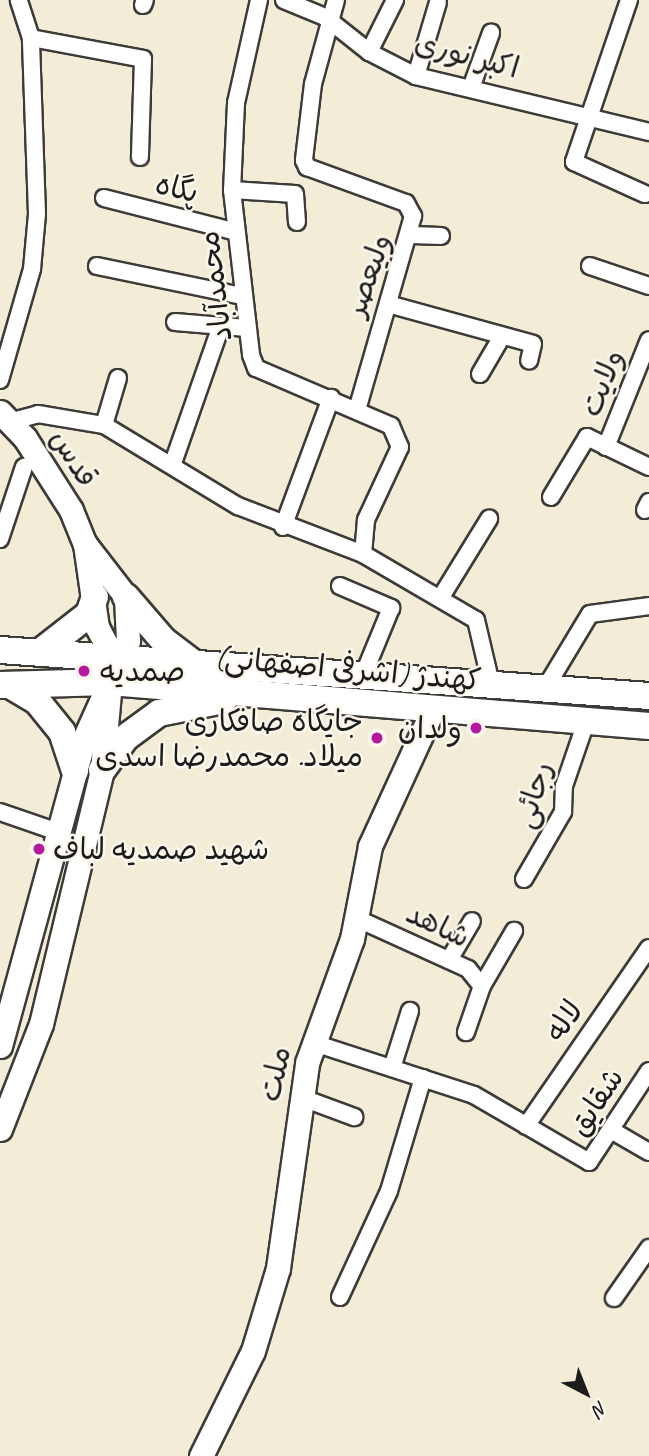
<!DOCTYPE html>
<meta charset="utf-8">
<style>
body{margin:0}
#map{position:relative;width:649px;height:1456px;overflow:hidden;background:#f3edd7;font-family:Caveat,"Playpen Sans Arabic",sans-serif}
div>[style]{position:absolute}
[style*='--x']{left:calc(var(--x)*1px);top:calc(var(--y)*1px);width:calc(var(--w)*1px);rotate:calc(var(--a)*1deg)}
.roads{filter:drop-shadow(2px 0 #3c3b38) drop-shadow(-2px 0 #3c3b38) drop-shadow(0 2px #3c3b38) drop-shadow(0 -2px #3c3b38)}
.street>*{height:16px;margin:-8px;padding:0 8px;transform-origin:8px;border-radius:8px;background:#fff}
.secondary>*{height:23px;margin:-11.5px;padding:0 11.5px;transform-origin:11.5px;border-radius:11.5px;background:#fff}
.primary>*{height:26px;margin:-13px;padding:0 13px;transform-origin:13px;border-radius:13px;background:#fff}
.dots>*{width:19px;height:19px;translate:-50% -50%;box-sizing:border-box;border:4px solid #fbf7ec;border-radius:50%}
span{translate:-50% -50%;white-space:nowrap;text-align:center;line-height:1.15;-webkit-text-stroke:5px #fbf7ec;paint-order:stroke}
.street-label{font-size:30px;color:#1c1c1c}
.poi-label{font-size:30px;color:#1c1c1c}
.left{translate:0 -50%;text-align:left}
.right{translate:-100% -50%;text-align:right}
.north{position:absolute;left:551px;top:1358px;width:70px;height:70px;-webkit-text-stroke:5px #fbf7ec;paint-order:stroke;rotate:138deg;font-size:19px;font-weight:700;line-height:28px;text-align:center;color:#1c1c1c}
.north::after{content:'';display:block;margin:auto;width:24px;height:32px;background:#1c1c1c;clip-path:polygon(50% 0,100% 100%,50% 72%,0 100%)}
</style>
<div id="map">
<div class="roads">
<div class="street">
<i style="--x:259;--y:0;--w:106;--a:102.6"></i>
<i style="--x:236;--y:103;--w:87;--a:92.6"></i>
<i style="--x:232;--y:190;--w:166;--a:83.4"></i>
<i style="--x:251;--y:355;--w:14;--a:69"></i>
<i style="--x:256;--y:368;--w:147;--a:23.2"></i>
<i style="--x:391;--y:426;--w:23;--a:67"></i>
<i style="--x:400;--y:447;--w:81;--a:115"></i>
<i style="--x:366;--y:520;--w:34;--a:95"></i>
<i style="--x:284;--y:0;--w:44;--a:22.5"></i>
<i style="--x:325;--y:17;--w:56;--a:38.5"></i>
<i style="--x:369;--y:52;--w:53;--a:27.1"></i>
<i style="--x:416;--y:76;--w:240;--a:13.5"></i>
<i style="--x:336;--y:0;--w:87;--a:105.3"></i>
<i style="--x:313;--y:84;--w:77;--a:96.8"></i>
<i style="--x:304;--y:160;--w:8;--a:67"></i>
<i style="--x:307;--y:167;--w:105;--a:20"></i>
<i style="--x:406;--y:203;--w:15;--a:62"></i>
<i style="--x:413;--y:216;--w:202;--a:106.1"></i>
<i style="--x:629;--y:0;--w:171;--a:108.8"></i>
<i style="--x:574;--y:162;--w:78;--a:24.3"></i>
<i style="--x:143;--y:5;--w:5;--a:-68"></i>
<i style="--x:31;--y:38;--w:114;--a:10.6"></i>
<i style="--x:143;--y:59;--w:98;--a:91.8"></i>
<i style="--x:369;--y:52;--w:58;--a:-63.4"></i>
<i style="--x:416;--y:76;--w:77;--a:-73.4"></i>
<i style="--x:471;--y:88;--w:59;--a:-70"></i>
<i style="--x:232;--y:190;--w:63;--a:3.6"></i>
<i style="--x:295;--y:194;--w:28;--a:86"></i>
<i style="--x:104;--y:198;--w:136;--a:14.4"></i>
<i style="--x:412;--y:235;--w:29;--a:2"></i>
<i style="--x:97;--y:266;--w:148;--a:11.7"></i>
<i style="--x:590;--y:266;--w:62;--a:18.7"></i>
<i style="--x:388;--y:304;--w:150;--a:15.4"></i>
<i style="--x:533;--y:344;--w:17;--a:103"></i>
<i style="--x:175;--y:322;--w:72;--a:4.8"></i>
<i style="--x:480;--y:374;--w:42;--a:-59.7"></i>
<i style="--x:0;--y:380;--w:116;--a:-73.9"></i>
<i style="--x:32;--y:269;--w:55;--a:-84.8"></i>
<i style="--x:37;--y:214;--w:176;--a:-92"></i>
<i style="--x:31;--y:38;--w:40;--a:-108"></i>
<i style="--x:9;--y:422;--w:30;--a:-15"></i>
<i style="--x:38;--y:414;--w:67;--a:9.5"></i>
<i style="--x:104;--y:425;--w:157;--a:31.2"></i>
<i style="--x:238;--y:506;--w:134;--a:21"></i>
<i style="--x:363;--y:554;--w:131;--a:30.3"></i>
<i style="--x:476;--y:620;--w:66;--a:76.8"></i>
<i style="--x:104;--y:425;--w:49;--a:-73.4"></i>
<i style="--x:606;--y:447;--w:115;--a:-68.1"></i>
<i style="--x:173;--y:463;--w:145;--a:-70.7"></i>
<i style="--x:551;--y:497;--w:70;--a:-59"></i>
<i style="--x:587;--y:437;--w:69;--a:25.8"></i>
<i style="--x:645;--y:510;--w:9;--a:-63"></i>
<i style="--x:283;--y:527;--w:138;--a:-69.6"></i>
<i style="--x:0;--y:539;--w:76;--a:-71.6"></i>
<i style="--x:340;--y:586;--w:56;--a:23.3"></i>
<i style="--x:391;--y:608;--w:74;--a:112.4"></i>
<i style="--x:441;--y:597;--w:92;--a:-58.4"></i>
<i style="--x:546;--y:687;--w:85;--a:-58.9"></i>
<i style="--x:590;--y:614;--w:60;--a:-7.7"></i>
<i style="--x:0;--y:812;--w:61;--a:19"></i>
<i style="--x:524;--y:879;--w:78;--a:-59.8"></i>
<i style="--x:563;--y:812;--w:26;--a:-88"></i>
<i style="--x:564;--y:786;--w:68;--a:-71"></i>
<i style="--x:358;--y:919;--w:121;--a:24.4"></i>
<i style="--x:468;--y:969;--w:22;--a:51"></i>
<i style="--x:482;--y:986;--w:49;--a:109.2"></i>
<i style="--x:449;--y:960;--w:45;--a:-59.5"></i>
<i style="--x:482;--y:986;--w:64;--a:-59.8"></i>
<i style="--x:314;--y:1043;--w:168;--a:18"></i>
<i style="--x:474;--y:1095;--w:133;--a:30.2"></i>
<i style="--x:589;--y:1162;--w:109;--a:-56.6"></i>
<i style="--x:392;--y:1068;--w:60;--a:-72.5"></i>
<i style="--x:300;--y:1097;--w:58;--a:20.3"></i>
<i style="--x:526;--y:1126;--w:216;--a:-55.4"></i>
<i style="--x:611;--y:1130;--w:44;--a:30.1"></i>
<i style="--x:340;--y:1297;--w:117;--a:-65.2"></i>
<i style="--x:389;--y:1191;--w:118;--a:-73.3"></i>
<i style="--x:614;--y:1298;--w:61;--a:-55"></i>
</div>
<div class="secondary">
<i style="--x:0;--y:412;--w:36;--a:46"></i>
<i style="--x:25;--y:438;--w:85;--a:57.4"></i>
<i style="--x:71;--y:510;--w:37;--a:68"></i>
<i style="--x:85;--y:544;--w:84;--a:81.8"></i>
<i style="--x:97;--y:627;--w:36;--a:62"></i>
<i style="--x:114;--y:659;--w:23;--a:-52"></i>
<i style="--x:128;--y:641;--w:44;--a:-92.6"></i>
<i style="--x:126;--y:597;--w:67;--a:-127.7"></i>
<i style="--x:0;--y:1046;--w:318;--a:-74.7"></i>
<i style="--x:84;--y:739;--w:56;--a:-65.7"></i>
<i style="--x:0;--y:1129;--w:113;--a:-68.7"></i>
<i style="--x:41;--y:1024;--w:261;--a:-76.5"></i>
<i style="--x:102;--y:770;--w:88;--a:-84.8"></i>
<i style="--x:201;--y:1456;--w:117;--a:-63.7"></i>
<i style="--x:253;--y:1351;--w:87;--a:-73.2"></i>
<i style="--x:278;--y:1268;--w:207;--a:-81.9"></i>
<i style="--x:307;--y:1063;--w:132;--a:-70.1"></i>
<i style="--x:352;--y:939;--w:95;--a:-79"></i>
<i style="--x:370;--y:846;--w:149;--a:-65.3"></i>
</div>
<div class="primary">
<i style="--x:126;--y:597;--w:58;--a:49.2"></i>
<i style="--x:164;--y:641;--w:40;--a:37"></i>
<i style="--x:0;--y:650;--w:651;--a:4.05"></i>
<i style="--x:39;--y:653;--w:63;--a:-38"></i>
<i style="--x:89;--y:614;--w:18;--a:-71"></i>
<i style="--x:0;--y:685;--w:110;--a:-1.6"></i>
<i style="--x:110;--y:682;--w:541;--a:4.67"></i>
<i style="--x:10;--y:685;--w:31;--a:31"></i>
<i style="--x:37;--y:701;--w:40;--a:51"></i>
<i style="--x:62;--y:732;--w:41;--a:71.6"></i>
<i style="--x:102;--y:770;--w:39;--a:-54"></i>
<i style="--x:125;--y:738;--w:42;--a:-36.3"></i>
<i style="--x:159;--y:713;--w:66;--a:-11.3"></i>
</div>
</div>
<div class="dots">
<i style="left:84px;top:671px;background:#b5179e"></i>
<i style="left:476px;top:728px;background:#b5179e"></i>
<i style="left:377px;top:738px;background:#b5179e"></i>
<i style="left:39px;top:849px;background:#b5179e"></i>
</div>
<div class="street-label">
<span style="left:467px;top:55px;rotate:15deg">اکبر نوری</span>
<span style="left:177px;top:188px;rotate:14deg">پگاه</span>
<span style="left:368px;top:275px;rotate:-71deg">ولیعصر</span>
<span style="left:215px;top:286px;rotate:-97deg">محمدآباد</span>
<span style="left:602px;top:383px;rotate:-68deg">ولایت</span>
<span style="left:74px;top:458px;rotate:58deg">قدس</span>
<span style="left:348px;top:669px;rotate:5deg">کهندژ (اشرفی اصفهانی)</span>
<span style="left:533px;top:795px;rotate:-73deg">رجائی</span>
<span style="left:438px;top:925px;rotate:25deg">شاهد</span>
<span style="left:564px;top:1021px;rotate:-55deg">لاله</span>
<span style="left:275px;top:1074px;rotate:-77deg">ملت</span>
<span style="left:596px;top:1102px;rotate:-57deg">شقایق</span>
</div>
<div class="poi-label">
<span class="left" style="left:100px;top:671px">صمدیه</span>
<span class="right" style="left:363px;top:738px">جایگاه صافکاری<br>میلاد. محمدرضا اسدی</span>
<span class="right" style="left:462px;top:728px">ولدان</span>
<span class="left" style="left:53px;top:849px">شهید صمدیه لباف</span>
</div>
<div class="north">N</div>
</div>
